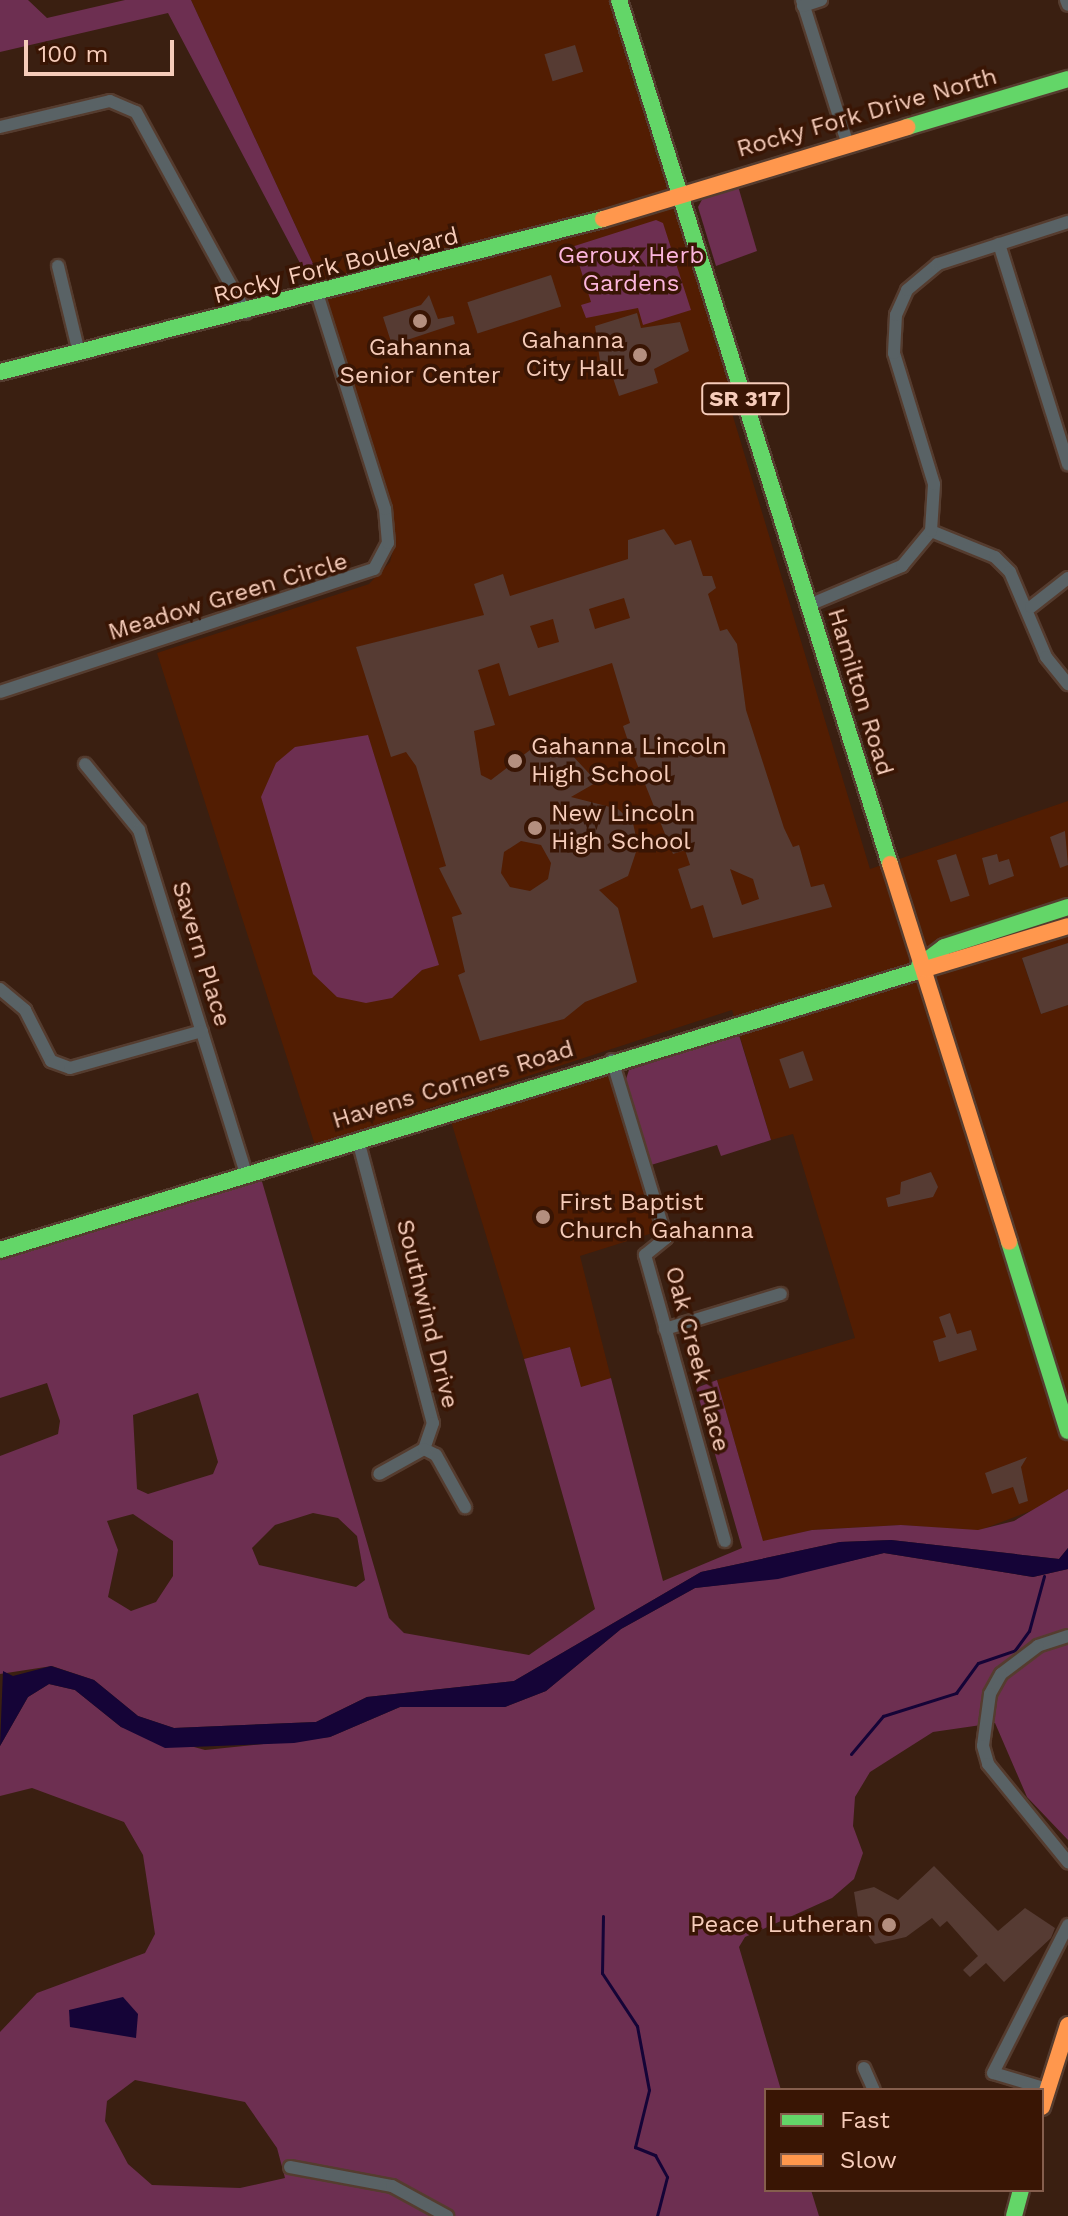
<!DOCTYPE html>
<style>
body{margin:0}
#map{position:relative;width:1068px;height:2216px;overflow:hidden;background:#3a1f11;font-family:"Work Sans",sans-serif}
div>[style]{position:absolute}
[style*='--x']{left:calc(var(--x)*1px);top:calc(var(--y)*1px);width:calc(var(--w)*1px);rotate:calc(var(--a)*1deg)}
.built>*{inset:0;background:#521d02}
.green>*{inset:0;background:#6d2f51}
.water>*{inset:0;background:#150437}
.stream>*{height:3px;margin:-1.5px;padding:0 1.5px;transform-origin:1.5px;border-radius:1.5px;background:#150437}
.building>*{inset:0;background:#563b33;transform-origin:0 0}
.roads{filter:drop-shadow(2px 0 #553c2f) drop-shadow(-2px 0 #553c2f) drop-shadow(0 2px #553c2f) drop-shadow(0 -2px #553c2f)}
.street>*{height:12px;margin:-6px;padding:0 6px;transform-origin:6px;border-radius:6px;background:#596265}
.fast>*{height:16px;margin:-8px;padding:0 8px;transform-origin:8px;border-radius:8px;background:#63d668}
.slow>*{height:16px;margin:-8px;padding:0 8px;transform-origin:8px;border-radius:8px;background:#ff974d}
.dots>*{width:22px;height:22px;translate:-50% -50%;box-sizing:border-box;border:4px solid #391504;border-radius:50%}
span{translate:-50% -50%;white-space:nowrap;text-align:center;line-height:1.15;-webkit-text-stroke:7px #391504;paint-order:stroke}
.shield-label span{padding:2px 6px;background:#391504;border:2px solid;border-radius:6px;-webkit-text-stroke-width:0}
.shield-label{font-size:22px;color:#f6ccba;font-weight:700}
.street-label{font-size:24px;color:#f6ccba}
.park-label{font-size:24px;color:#fcb6dd}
.poi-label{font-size:24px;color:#f6ccba}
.right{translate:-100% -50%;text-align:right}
.left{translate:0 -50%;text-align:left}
.legend{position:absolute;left:764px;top:2088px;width:280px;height:104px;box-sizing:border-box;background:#391504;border:2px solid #855e4d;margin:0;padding:10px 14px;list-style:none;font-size:24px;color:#f6ccba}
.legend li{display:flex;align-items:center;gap:16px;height:40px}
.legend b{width:40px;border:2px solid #855e4d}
.scale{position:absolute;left:24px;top:40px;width:150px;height:36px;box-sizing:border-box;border:4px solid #f6ccba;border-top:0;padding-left:10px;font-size:24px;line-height:28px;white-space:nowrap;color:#f6ccba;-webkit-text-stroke:6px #391504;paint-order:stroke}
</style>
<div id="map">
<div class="built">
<i style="clip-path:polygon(191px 0,623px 0,742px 384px,725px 390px,870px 869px,1068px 801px,1068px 943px,1022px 959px,1041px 1014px,1068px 1005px,1068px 1489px,1054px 1502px,978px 1531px,901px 1525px,812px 1530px,763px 1542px,717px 1380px,855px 1338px,793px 1134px,771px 1140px,732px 1010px,315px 1145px,157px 653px,369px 584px,390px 562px,396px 538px,322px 283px)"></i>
<i style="clip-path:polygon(608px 1075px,656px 1232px,580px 1256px,611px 1378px,581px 1388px,570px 1347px,524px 1359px,450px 1118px)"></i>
</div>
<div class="green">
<i style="clip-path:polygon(0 0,28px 0,47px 18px,125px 0,191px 0,322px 283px,311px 284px,168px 13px,0 52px)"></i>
<i style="clip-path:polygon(738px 186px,757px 251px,716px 266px,698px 207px,704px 196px)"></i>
<i style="clip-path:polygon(656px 220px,663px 223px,691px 310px,643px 325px,638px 308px,586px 318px,581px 305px,591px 302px,578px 261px,566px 264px,562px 250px)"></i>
<i style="clip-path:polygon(368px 735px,439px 965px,422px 970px,392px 998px,366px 1003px,337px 997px,313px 974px,261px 797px,276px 763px,295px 747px)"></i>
<i style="clip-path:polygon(739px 1035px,771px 1140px,721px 1156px,717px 1145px,651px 1165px,625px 1082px,629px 1070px)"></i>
<i style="clip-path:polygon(evenodd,261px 1178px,389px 1618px,404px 1633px,529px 1655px,595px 1609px,524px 1359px,570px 1347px,581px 1387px,611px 1378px,663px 1581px,742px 1548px,696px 1388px,717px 1380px,763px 1541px,812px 1530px,901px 1525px,978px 1530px,1014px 1521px,1068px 1489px,1068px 1548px,1059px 1559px,891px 1540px,840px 1542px,701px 1572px,514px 1681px,367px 1697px,316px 1722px,174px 1728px,138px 1716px,94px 1680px,52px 1666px,0 1674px,0 1456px,58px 1434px,60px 1421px,47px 1383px,0 1398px,0 1259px,261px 1178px,198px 1393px,218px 1462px,213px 1474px,148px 1494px,137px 1489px,133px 1415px,198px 1393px,261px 1178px,313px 1513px,338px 1518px,357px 1536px,365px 1580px,356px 1587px,259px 1565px,252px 1548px,275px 1525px,313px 1513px,261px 1178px,133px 1514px,173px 1541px,173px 1576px,156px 1602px,131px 1611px,108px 1597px,118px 1550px,107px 1521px,133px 1514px)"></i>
<i style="clip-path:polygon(evenodd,884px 1553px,1033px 1577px,1068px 1569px,1068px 1840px,1027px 1797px,995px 1723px,933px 1732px,870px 1772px,855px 1797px,853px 1826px,863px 1853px,854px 1879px,832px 1898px,745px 1937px,739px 1947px,781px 2090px,766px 2090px,766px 2190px,811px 2190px,819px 2216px,0 2216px,0 2032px,37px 1993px,145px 1953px,155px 1934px,143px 1855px,124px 1822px,32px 1788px,0 1796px,0 1746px,28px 1697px,49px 1684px,75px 1690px,121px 1727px,205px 1750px,330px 1737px,400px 1707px,505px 1707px,546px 1691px,621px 1629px,695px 1588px,778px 1578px,884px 1553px,135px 2080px,245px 2102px,277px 2148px,285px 2178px,240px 2188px,152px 2185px,128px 2164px,105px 2121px,107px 2101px,135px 2080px)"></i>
</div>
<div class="water">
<i style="clip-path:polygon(891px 1540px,1059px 1559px,1068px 1548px,1068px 1569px,1033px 1577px,884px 1553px,778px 1579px,695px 1588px,621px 1629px,546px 1691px,505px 1707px,400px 1707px,330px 1737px,294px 1743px,165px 1748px,121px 1727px,75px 1690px,49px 1684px,28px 1697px,0 1746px,3px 1671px,13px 1676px,51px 1666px,94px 1680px,138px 1716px,174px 1728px,316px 1722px,367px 1697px,514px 1681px,701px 1572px,840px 1542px)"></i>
<i style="clip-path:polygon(123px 1997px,138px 2014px,136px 2038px,70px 2027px,69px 2010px)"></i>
</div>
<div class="stream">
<i style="--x:851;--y:1754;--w:50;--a:-49.9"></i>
<i style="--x:883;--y:1716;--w:77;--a:-17.5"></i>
<i style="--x:956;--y:1693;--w:37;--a:-54"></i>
<i style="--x:978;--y:1663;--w:39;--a:-19"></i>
<i style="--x:1015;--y:1650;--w:24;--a:-54"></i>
<i style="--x:1029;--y:1631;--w:57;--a:-74.7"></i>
<i style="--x:603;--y:1916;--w:57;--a:91"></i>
<i style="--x:602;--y:1973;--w:64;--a:56.6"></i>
<i style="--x:637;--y:2026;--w:65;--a:79.4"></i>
<i style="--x:649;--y:2090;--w:59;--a:103.8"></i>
<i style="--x:635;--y:2147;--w:22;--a:22"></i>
<i style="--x:655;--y:2155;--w:25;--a:61"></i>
<i style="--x:667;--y:2177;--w:40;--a:104.4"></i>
</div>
<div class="building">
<i style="left:575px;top:45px;width:28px;height:32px;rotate:73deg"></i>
<i style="left:551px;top:275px;width:33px;height:88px;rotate:72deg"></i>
<i style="clip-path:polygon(429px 295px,438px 319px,453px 316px,455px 324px,392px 345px,383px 317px,421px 305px)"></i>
<i style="clip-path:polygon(637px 313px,641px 328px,680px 322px,689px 351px,654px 369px,658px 383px,619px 396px,611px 372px,602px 375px,595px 326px)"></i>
<i style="clip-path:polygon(evenodd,664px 529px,675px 545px,691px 540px,703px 576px,712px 576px,716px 588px,708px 594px,720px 631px,727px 629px,737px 644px,746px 710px,784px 828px,793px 847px,799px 845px,811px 887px,824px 884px,832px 907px,713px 938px,703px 905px,691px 909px,678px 869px,690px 865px,685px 850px,673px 854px,629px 744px,623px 726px,630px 723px,612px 663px,509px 696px,499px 663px,478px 670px,495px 725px,474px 731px,481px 775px,491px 780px,530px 750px,571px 754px,597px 782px,571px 797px,618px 809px,633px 823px,638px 846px,628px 876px,599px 890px,618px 908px,637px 982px,585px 1002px,564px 1019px,480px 1041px,458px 975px,465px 972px,452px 917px,462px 914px,439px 868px,446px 866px,416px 766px,406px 752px,391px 757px,356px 647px,484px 615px,474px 584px,503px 574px,510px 596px,628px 559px,628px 540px,664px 529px,624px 598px,630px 618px,595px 629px,589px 609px,624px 598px,664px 529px,553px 619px,559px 642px,538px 648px,530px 626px,553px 619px,664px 529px,521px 841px,541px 845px,551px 863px,548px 879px,530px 891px,510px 887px,501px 873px,504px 852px,521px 841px,664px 529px,730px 869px,753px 879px,759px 899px,742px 905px,730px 869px)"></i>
<i style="clip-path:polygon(1065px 831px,1068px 865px,1060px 868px,1050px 837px)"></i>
<i style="left:956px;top:854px;width:44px;height:20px;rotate:72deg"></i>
<i style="clip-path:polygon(997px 854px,999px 862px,1009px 859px,1014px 876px,989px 885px,982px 858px)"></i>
<i style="clip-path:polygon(1068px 943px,1068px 1005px,1041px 1014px,1022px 958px)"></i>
<i style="left:803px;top:1051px;width:31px;height:25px;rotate:71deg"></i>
<i style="clip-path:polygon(931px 1172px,938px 1187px,933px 1197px,888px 1207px,886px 1198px,900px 1194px,901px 1182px)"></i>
<i style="clip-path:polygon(950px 1313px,957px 1334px,971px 1330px,977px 1350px,939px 1362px,933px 1341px,946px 1337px,939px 1317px)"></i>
<i style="clip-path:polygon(1027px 1457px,1021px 1467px,1028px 1501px,1019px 1504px,1013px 1487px,992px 1494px,985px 1473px)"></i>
<i style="clip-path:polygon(934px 1866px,998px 1931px,1025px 1908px,1055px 1928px,1051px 1938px,1004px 1982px,986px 1963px,970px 1977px,963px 1970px,978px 1956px,947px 1921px,940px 1927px,932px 1918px,906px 1937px,875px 1944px,859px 1924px,854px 1892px,874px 1887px,898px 1900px)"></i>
</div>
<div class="roads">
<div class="street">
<i style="--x:802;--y:0;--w:149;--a:72.4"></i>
<i style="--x:1066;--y:0;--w:5;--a:68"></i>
<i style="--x:803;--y:6;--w:19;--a:-18"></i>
<i style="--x:0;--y:127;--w:113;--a:-13.3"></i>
<i style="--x:110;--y:101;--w:28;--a:23"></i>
<i style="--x:136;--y:112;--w:229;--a:61.3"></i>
<i style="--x:999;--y:244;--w:231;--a:72.6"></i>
<i style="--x:58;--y:266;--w:89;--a:76.4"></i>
<i style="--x:931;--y:531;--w:69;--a:22.1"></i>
<i style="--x:995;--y:557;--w:21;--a:45"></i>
<i style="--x:1010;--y:572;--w:92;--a:67"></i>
<i style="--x:1046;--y:657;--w:35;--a:51"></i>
<i style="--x:809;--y:605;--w:101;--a:-22.8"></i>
<i style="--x:902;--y:566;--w:45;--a:-50.4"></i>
<i style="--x:931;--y:531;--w:47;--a:-86.3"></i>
<i style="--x:934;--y:484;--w:137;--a:-107"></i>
<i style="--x:894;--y:353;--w:38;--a:-87"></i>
<i style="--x:896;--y:315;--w:27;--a:-66"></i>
<i style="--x:907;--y:290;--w:40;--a:-40"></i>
<i style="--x:938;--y:264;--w:137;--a:-17.9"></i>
<i style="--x:1031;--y:607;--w:47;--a:-38.1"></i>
<i style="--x:0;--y:692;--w:394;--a:-18.2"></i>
<i style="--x:374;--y:569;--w:30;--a:-62"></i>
<i style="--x:388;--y:543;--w:34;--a:-95"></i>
<i style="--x:385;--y:509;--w:223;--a:-107.5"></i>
<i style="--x:85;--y:764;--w:85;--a:50.7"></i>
<i style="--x:139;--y:830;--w:359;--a:72.7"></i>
<i style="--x:0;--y:989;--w:33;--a:40"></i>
<i style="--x:25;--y:1010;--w:57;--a:63"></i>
<i style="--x:51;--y:1061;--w:20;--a:20"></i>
<i style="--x:70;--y:1068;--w:137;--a:-15.7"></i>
<i style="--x:612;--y:1060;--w:186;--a:73.1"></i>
<i style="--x:666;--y:1238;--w:27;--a:141"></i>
<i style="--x:645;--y:1255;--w:297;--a:74.4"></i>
<i style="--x:358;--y:1140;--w:293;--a:75.2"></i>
<i style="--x:433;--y:1423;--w:28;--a:109"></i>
<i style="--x:424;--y:1449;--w:51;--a:150.9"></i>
<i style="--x:665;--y:1329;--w:121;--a:-16.8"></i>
<i style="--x:424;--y:1449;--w:13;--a:27"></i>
<i style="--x:436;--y:1455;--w:60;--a:60.9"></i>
<i style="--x:1068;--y:1636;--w:32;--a:162"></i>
<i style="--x:1038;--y:1646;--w:46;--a:142.9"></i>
<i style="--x:1001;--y:1674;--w:23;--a:119"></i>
<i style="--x:990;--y:1694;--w:52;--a:97.7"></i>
<i style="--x:983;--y:1746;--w:19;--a:74"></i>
<i style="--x:988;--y:1764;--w:127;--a:50.8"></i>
<i style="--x:864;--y:2068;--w:24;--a:66"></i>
<i style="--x:1047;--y:2089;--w:56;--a:-163.5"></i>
<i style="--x:993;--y:2073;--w:166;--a:-63.1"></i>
<i style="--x:290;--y:2167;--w:104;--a:10.6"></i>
<i style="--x:392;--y:2186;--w:63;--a:28.6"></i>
</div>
<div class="fast">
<i style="--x:619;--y:0;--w:906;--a:72.59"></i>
<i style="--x:907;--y:127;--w:168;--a:-16.6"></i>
<i style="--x:0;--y:372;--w:622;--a:-14.24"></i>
<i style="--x:919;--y:966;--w:31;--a:-37"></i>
<i style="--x:944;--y:947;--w:130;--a:-17.9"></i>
<i style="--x:1009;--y:1242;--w:198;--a:72.7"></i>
<i style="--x:0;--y:1250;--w:967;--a:-16.9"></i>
<i style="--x:1014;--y:2216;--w:27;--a:-75"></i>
</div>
<div class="slow">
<i style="--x:603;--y:219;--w:318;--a:-16.8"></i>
<i style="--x:890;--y:864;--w:396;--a:72.5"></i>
<i style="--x:925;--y:969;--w:149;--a:-16.7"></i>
<i style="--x:1042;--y:2107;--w:86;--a:-72.4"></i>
</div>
</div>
<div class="dots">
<i style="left:420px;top:321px;background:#b48f7f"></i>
<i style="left:640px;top:355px;background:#b48f7f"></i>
<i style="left:515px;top:761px;background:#b48f7f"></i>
<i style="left:535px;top:828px;background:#b48f7f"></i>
<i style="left:543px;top:1217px;background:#b48f7f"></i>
<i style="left:889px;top:1925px;background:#b48f7f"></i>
</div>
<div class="shield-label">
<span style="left:745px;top:399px">SR 317</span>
</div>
<div class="street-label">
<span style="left:867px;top:113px;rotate:-16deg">Rocky Fork Drive North</span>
<span style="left:336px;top:266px;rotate:-14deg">Rocky Fork Boulevard</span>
<span style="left:228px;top:597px;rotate:-17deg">Meadow Green Circle</span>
<span style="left:860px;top:692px;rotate:73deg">Hamilton Road</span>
<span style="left:201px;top:954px;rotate:73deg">Savern Place</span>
<span style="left:453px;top:1085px;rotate:-17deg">Havens Corners Road</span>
<span style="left:427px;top:1314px;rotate:76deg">Southwind Drive</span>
<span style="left:697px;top:1359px;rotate:75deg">Oak Creek Place</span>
</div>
<div class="park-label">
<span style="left:631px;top:270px">Geroux Herb<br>Gardens</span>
</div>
<div class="poi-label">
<span class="right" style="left:624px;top:355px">Gahanna<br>City Hall</span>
<span style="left:420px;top:362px">Gahanna<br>Senior Center</span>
<span class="left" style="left:531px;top:761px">Gahanna Lincoln<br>High School</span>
<span class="left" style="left:551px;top:828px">New Lincoln<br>High School</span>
<span class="left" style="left:559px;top:1217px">First Baptist<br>Church Gahanna</span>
<span class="right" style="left:873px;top:1925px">Peace Lutheran</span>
</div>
<ul class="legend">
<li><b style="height:10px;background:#63d668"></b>Fast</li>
<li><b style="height:10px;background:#ff974d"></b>Slow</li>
</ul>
<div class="scale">100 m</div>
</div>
